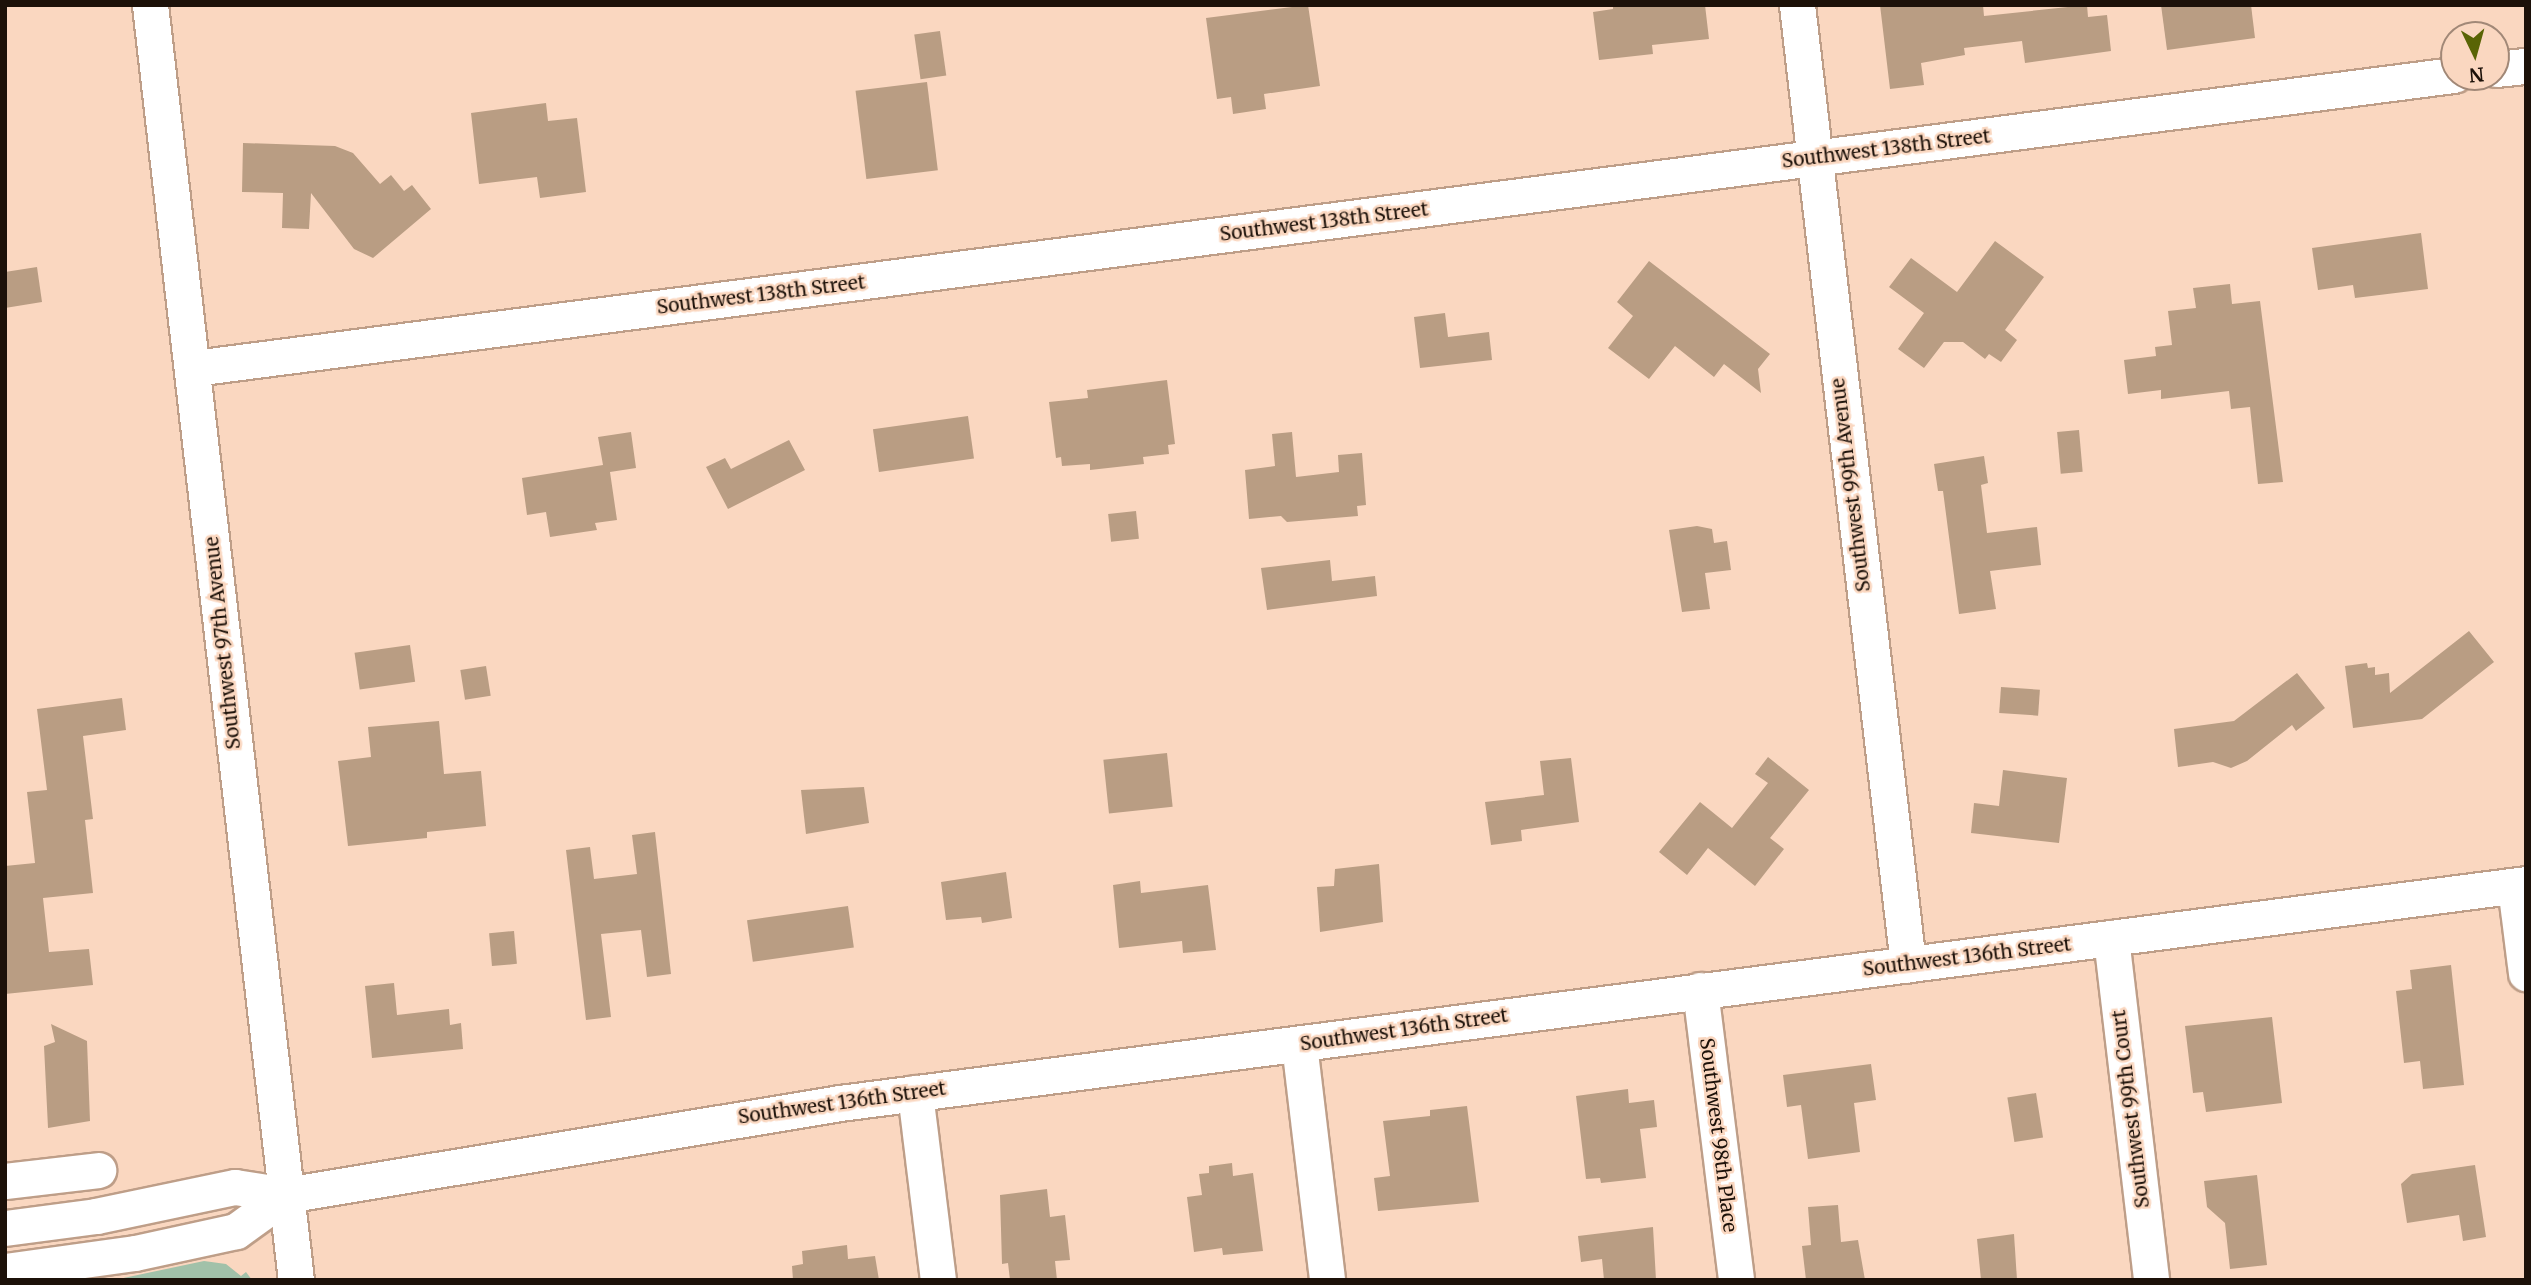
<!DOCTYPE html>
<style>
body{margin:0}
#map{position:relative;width:2531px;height:1285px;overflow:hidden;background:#fad7c0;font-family:Merriweather,serif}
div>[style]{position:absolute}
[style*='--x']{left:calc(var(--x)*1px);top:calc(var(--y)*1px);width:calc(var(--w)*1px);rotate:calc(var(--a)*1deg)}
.green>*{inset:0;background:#a1c1a9}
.building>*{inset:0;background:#b99d83;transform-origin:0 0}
.roads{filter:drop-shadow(2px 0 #be9e88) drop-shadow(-2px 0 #be9e88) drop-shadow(0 2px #be9e88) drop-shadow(0 -2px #be9e88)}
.minor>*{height:35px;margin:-17.5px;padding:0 17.5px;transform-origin:17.5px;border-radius:17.5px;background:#fff}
span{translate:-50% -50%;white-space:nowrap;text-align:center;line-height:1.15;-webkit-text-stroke:5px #fad7c0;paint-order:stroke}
.street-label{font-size:19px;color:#1c1109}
.frame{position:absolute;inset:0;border:7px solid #1c1109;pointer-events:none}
.north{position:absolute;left:2440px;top:21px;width:70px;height:70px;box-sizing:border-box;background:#fad7c0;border:2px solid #a18877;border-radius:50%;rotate:175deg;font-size:19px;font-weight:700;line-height:28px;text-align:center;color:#1c1109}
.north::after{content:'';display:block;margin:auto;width:24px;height:32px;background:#596405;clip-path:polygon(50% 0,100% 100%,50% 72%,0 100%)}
</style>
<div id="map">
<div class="green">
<i style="clip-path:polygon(204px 1261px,226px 1264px,241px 1276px,246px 1272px,252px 1280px,114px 1280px)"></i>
</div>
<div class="building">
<i style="clip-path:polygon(1308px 5px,1320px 86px,1264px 94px,1266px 109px,1233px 114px,1231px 97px,1217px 99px,1206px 18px)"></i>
<i style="clip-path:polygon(1613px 5px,1705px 5px,1709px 39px,1652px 45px,1653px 54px,1599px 60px,1593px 12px,1613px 9px)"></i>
<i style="clip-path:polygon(1880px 5px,1983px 5px,1984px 16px,2087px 5px,2088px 17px,2107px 15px,2111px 51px,2025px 63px,2022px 41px,1964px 48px,1965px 55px,1921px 63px,1924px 85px,1890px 89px)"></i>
<i style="clip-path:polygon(2161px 5px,2251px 5px,2255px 38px,2167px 50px)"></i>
<i style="left:940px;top:31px;width:45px;height:26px;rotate:82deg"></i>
<i style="left:927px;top:82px;width:89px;height:72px;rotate:83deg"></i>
<i style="clip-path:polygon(546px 103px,548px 121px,577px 118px,586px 192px,540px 198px,537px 177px,479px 184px,471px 113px)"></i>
<i style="clip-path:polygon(243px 143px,335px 146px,353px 153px,380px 184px,391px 175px,404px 191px,412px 185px,431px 209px,373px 258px,354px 249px,311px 193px,309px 229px,282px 228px,283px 193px,242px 192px)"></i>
<i style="clip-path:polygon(2421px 233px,2428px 289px,2355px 298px,2353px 285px,2318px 290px,2312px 248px)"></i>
<i style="clip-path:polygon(1995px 241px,2044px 277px,2005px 330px,2017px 340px,2001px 362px,1989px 354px,1985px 359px,1963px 342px,1944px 342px,1924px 368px,1898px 349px,1924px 313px,1889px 287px,1911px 258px,1957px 292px)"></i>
<i style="clip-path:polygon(1649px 261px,1770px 354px,1758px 369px,1761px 393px,1724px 364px,1714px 377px,1675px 346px,1649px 379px,1608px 348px,1633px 316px,1617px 302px)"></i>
<i style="clip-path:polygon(37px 267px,42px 302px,5px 308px,5px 272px)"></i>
<i style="clip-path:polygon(2230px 284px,2232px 304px,2260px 301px,2283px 482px,2258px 484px,2250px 407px,2231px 409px,2229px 391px,2161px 399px,2161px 390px,2128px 394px,2124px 360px,2156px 356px,2155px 347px,2172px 345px,2168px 311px,2196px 308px,2193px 288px)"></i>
<i style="clip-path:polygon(1445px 313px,1448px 337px,1489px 332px,1492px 360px,1420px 368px,1414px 317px)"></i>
<i style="clip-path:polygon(1167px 380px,1175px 444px,1168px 445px,1169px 454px,1143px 457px,1144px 464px,1090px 470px,1090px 464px,1062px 466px,1061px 457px,1056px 458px,1049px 402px,1088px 398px,1087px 390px)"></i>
<i style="left:968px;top:416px;width:43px;height:96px;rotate:82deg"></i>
<i style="left:2079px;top:430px;width:42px;height:22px;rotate:85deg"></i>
<i style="clip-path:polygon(631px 432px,636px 468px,610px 472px,617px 520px,595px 523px,597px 530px,550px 537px,546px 512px,527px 515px,522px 478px,603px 465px,598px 437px)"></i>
<i style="clip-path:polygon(1292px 432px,1296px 477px,1339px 472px,1338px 455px,1362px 453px,1366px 505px,1357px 506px,1358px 516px,1287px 522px,1281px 516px,1249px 519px,1245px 470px,1275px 466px,1272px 434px)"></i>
<i style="clip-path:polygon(789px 440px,805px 470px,728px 509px,706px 467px,725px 458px,731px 469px)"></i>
<i style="clip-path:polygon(1984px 456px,1988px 483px,1981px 485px,1987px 533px,2037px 527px,2041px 565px,1990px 571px,1996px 609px,1959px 614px,1943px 491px,1938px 491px,1934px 464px)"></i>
<i style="left:1136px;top:511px;width:28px;height:28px;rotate:84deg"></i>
<i style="clip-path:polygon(1697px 526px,1712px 529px,1714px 543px,1727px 541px,1731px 570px,1705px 573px,1710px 609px,1682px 612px,1669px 530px)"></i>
<i style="clip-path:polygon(1330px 560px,1332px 581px,1375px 576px,1377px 596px,1267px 610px,1261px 568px)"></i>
<i style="clip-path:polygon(2469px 631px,2494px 662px,2422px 719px,2353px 728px,2345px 666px,2367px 663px,2368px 668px,2375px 667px,2375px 675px,2389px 673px,2390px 693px)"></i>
<i style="left:410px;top:645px;width:37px;height:56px;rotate:82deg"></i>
<i style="left:486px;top:666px;width:30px;height:26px;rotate:81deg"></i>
<i style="clip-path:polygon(2297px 673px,2325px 708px,2296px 731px,2292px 725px,2247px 761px,2231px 768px,2213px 762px,2178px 767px,2174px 729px,2234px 721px)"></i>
<i style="left:2001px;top:687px;width:39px;height:26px;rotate:4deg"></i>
<i style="clip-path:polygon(122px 698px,126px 730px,83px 736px,93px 819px,85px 820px,93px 893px,43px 898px,49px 952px,89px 949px,93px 985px,5px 994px,5px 866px,35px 863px,27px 792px,47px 790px,37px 709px)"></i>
<i style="clip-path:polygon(439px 721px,444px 774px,481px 771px,486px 826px,427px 832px,427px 838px,348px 846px,338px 761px,371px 757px,368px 727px)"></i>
<i style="left:1167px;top:753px;width:54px;height:64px;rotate:84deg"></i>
<i style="clip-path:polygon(1768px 757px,1809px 790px,1770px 838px,1784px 849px,1755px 886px,1708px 848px,1687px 875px,1659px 852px,1700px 802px,1732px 828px,1768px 783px,1755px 774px)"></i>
<i style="clip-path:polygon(1571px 758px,1579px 822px,1521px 830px,1522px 841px,1491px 845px,1485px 802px,1544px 795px,1540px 761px)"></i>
<i style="clip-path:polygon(2003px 770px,2067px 778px,2059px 843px,1971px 833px,1974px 803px,1999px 806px)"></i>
<i style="clip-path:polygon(864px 787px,869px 823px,806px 834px,801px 790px)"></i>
<i style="clip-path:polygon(655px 832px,671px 974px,647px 977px,641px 930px,601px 934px,611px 1017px,586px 1020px,566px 850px,590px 847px,594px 879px,637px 874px,632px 835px)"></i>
<i style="clip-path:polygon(1379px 864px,1383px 922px,1320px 932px,1317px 887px,1334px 886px,1335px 869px)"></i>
<i style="clip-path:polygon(1006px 872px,1012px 918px,982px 923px,981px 917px,946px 920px,941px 882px)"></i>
<i style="clip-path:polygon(1140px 881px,1141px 893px,1208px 885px,1216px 950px,1183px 953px,1182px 941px,1119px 948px,1113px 885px)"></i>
<i style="left:848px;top:906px;width:42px;height:102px;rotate:82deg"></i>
<i style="left:514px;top:931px;width:33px;height:25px;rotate:85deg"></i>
<i style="clip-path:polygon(2451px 965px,2464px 1085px,2423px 1089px,2420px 1061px,2404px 1063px,2396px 991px,2412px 989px,2410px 970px)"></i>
<i style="clip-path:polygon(394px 983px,397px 1015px,449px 1009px,450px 1025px,461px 1023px,463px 1049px,372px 1058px,365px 986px)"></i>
<i style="clip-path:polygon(2272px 1017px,2282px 1103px,2206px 1112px,2203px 1092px,2193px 1093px,2185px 1026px)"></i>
<i style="clip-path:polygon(51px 1024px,87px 1041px,90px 1121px,48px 1128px,44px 1046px,55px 1042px)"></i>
<i style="clip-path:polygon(1871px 1064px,1876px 1100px,1854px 1103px,1860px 1152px,1808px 1159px,1801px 1105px,1787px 1107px,1783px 1075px)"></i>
<i style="clip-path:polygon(1628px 1089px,1629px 1103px,1654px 1100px,1657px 1127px,1640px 1129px,1646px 1178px,1601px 1183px,1600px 1178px,1586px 1179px,1576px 1096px)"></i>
<i style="left:2036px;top:1093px;width:45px;height:29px;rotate:81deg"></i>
<i style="clip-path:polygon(1467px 1106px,1479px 1202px,1378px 1211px,1374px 1178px,1390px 1176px,1383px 1121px,1430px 1116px,1430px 1110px)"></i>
<i style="clip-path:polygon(1232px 1163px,1233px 1176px,1253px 1173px,1263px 1251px,1223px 1255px,1222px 1248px,1194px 1252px,1187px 1197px,1202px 1195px,1199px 1174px,1209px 1173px,1209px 1166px)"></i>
<i style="clip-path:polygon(2475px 1165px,2486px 1237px,2463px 1241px,2459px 1215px,2407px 1223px,2401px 1184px,2412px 1174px)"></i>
<i style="clip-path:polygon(2257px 1175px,2267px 1265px,2230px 1269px,2225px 1223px,2207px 1207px,2204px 1181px)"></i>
<i style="clip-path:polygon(1047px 1189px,1050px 1217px,1065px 1215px,1070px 1260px,1055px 1261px,1057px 1280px,1010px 1280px,1008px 1263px,1002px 1264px,1000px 1195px)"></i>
<i style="clip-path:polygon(1838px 1205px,1841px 1242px,1858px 1240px,1865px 1280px,1806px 1280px,1802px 1246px,1811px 1245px,1808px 1207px)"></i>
<i style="clip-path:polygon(1653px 1227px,1656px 1280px,1604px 1280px,1602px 1259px,1581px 1262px,1578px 1236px)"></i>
<i style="clip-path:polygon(2014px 1234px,2017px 1280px,1981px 1280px,1977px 1239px)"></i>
<i style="clip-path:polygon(847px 1245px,848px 1259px,875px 1256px,879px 1280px,793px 1280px,792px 1266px,803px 1264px,802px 1251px)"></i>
</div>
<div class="roads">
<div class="minor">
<i style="--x:150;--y:5;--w:1283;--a:83.47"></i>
<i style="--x:1797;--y:5;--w:966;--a:83.4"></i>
<i style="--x:2496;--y:69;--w:30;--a:-6"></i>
<i style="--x:194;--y:368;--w:2279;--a:-7.39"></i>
<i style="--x:2515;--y:886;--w:88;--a:82.8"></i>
<i style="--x:2111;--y:938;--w:344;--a:83.3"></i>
<i style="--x:1700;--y:990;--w:292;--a:82.9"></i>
<i style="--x:1299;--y:1044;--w:238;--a:83.2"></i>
<i style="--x:915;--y:1093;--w:188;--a:83"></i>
<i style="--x:5;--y:1181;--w:94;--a:-6.7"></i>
<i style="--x:5;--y:1228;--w:92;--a:-7.5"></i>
<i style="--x:96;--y:1216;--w:142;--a:-11.8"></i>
<i style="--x:235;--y:1187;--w:52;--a:8.9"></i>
<i style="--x:286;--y:1195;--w:562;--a:-9.43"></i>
<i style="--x:840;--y:1103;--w:1700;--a:-7.4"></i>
<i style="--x:5;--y:1271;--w:131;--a:-7.9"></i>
<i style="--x:135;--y:1253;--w:103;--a:-12.3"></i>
<i style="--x:236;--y:1231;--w:62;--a:-35.8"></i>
</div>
</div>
<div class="street-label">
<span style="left:1886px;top:149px;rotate:-7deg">Southwest 138th Street</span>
<span style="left:1324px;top:222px;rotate:-7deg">Southwest 138th Street</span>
<span style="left:761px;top:295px;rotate:-7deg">Southwest 138th Street</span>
<span style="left:1851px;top:485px;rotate:-97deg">Southwest 99th Avenue</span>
<span style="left:223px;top:643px;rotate:-96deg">Southwest 97th Avenue</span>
<span style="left:1967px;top:957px;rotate:-7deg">Southwest 136th Street</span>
<span style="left:1404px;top:1030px;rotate:-8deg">Southwest 136th Street</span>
<span style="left:842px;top:1103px;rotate:-8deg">Southwest 136th Street</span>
<span style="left:2131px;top:1109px;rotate:-97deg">Southwest 99th Court</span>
<span style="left:1718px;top:1135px;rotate:83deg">Southwest 98th Place</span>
</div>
<div class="frame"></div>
<div class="north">N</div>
</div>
